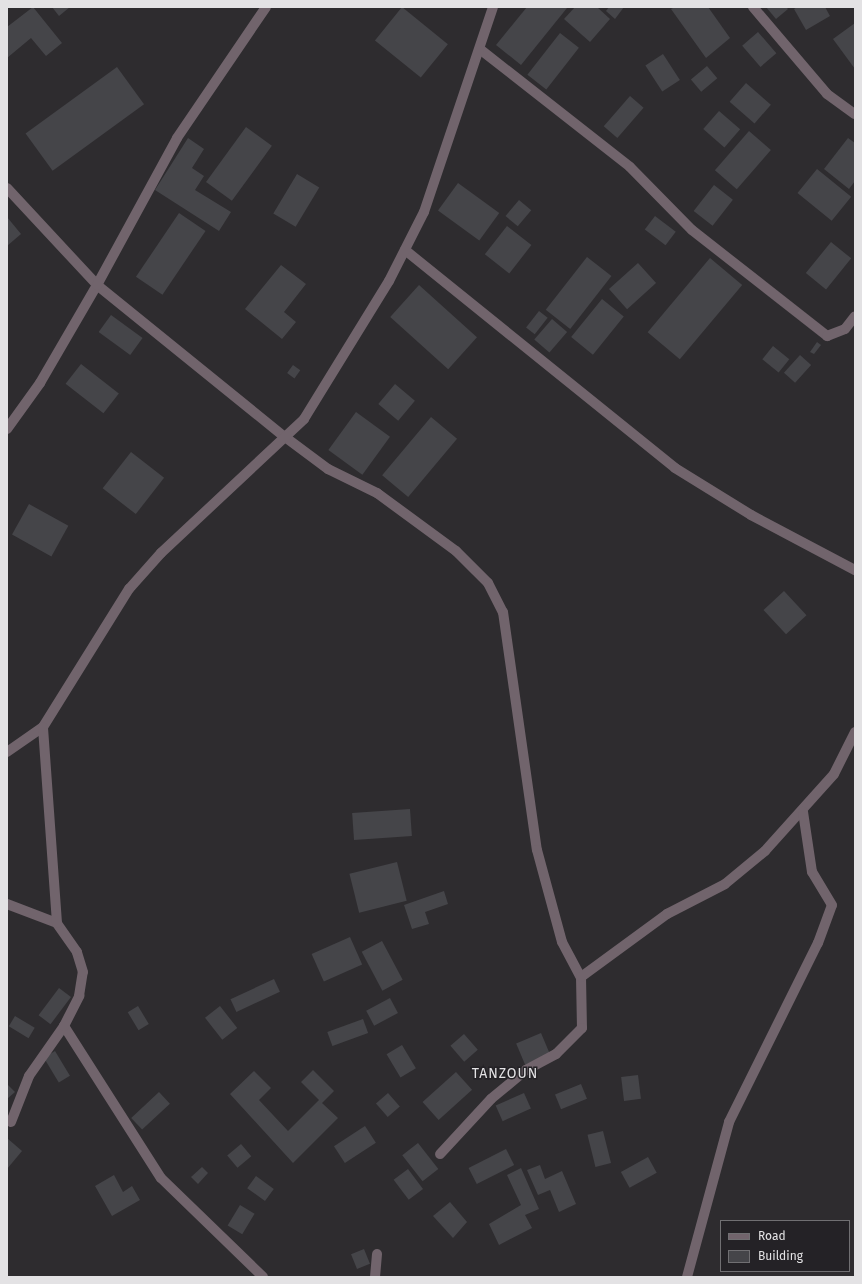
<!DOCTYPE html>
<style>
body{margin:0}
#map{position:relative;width:862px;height:1284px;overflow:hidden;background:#2e2c2f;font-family:"Fira Sans",sans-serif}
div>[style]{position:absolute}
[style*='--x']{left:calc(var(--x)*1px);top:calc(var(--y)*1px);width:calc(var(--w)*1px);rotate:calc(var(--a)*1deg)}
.building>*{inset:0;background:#454549;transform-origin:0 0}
.street>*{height:10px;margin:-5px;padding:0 5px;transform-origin:5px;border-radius:5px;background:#71646c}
span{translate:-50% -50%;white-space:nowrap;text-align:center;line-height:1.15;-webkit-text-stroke:3px #242226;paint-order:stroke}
.quarter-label{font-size:14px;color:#e3e2e4;letter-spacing:1px}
.frame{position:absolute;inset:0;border:8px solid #e3e2e4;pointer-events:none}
.legend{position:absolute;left:720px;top:1220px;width:130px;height:52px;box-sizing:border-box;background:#242226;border:1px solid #706f72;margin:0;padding:5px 7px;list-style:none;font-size:12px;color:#e3e2e4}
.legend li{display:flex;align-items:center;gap:8px;height:20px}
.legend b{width:20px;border:1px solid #706f72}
</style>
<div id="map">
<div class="building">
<i style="clip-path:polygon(33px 7px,62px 43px,46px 56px,31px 38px,7px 58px,7px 27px)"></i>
<i style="clip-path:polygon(52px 7px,70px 7px,59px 16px)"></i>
<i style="left:402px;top:7px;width:59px;height:43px;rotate:39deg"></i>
<i style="clip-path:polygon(527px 7px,567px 8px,521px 65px,496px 45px)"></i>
<i style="clip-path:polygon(575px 7px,597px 7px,610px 19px,590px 42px,564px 19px)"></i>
<i style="clip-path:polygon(609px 7px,624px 7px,615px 19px,606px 11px)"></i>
<i style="clip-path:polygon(675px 7px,708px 7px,730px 38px,706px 58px,671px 9px)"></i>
<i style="clip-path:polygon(766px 7px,786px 7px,788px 9px,776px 19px)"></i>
<i style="clip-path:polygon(797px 7px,825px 7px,830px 16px,806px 30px,794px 9px)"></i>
<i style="clip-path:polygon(855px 23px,855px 69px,833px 39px)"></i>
<i style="left:758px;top:32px;width:28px;height:21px;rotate:49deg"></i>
<i style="left:560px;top:33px;width:24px;height:53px;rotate:38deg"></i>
<i style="left:663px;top:54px;width:31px;height:21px;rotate:57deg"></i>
<i style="left:707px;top:66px;width:16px;height:21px;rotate:50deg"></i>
<i style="left:117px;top:67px;width:46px;height:113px;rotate:54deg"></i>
<i style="left:746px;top:83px;width:33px;height:25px;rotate:41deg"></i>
<i style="left:630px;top:96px;width:18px;height:40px;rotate:41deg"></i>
<i style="left:719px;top:111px;width:28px;height:24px;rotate:41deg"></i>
<i style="left:246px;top:127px;width:32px;height:68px;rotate:36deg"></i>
<i style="left:749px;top:131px;width:29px;height:52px;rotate:41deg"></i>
<i style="clip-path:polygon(188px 138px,204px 149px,192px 168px,204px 176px,195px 190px,231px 212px,219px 231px,155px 190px)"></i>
<i style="clip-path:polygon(848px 138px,855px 143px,855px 181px,849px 189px,824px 169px)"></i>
<i style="left:817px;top:169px;width:44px;height:31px;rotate:39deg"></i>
<i style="left:297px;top:174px;width:26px;height:46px;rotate:31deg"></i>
<i style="left:458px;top:183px;width:51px;height:34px;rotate:36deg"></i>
<i style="left:714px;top:185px;width:24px;height:33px;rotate:38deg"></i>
<i style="left:519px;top:200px;width:16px;height:21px;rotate:40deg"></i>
<i style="left:179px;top:213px;width:32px;height:77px;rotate:34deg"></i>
<i style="left:655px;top:216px;width:26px;height:17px;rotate:37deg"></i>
<i style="clip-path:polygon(7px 217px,21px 234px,7px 246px)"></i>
<i style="left:507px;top:226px;width:31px;height:36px;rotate:38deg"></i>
<i style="left:831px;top:242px;width:26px;height:40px;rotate:39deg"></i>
<i style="left:587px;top:257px;width:31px;height:67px;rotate:38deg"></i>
<i style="left:710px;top:258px;width:42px;height:97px;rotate:40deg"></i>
<i style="left:638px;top:263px;width:27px;height:39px;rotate:48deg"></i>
<i style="clip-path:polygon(281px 265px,306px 284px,284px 312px,296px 322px,282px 339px,245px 309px)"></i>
<i style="left:419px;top:285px;width:78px;height:43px;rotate:42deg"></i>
<i style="left:602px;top:299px;width:28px;height:49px;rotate:39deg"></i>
<i style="left:539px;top:311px;width:11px;height:21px;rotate:38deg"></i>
<i style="left:111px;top:315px;width:39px;height:21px;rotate:36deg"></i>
<i style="left:552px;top:319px;width:20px;height:27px;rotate:41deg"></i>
<i style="clip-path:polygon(817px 342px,821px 345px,814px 354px,810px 352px)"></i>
<i style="left:773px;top:346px;width:21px;height:17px;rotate:39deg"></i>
<i style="left:800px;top:355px;width:15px;height:24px;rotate:42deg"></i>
<i style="left:81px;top:364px;width:48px;height:25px;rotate:38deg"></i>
<i style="left:293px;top:365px;width:9px;height:10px;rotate:36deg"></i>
<i style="left:395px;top:384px;width:26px;height:26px;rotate:40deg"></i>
<i style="left:356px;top:412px;width:42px;height:47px;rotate:36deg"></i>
<i style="left:431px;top:417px;width:34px;height:76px;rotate:40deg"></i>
<i style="left:131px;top:452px;width:42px;height:46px;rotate:38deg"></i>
<i style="left:29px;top:504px;width:45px;height:35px;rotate:29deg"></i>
<i style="left:784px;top:591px;width:33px;height:28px;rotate:47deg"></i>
<i style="left:410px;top:809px;width:27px;height:58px;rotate:86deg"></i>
<i style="left:397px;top:862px;width:40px;height:49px;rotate:76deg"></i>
<i style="clip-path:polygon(444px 891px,448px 904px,425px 912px,429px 924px,412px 929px,404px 905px)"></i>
<i style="left:350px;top:937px;width:30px;height:42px;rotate:66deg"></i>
<i style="left:382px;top:941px;width:44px;height:23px;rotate:62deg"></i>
<i style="left:274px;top:979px;width:14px;height:48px;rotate:65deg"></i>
<i style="left:59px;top:988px;width:15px;height:34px;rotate:37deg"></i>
<i style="left:390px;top:998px;width:17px;height:27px;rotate:62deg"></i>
<i style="left:138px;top:1006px;width:21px;height:12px;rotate:59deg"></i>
<i style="left:220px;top:1006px;width:28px;height:19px;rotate:52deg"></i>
<i style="left:15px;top:1016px;width:23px;height:12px;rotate:31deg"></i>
<i style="left:363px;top:1019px;width:15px;height:38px;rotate:70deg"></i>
<i style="left:541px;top:1033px;width:23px;height:27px;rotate:67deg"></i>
<i style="left:464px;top:1034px;width:21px;height:18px;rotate:49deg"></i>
<i style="left:402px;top:1045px;width:27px;height:18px;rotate:59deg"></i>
<i style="left:55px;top:1051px;width:29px;height:13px;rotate:59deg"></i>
<i style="clip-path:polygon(313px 1070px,334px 1091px,322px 1103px,338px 1118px,293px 1163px,230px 1094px,254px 1071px,271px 1088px,259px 1100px,288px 1131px,319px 1100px,301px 1082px)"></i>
<i style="left:456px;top:1072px;width:24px;height:45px;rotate:48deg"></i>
<i style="left:638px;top:1075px;width:24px;height:17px;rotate:83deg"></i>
<i style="clip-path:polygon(7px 1084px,15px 1092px,7px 1099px)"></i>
<i style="left:581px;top:1084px;width:16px;height:28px;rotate:68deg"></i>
<i style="left:159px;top:1092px;width:16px;height:38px;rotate:47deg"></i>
<i style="left:388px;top:1093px;width:18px;height:16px;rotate:49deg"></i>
<i style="left:524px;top:1093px;width:17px;height:31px;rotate:66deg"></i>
<i style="left:365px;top:1126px;width:20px;height:37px;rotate:57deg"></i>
<i style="left:603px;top:1131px;width:33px;height:16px;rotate:76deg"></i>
<i style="clip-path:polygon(7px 1138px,22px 1151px,7px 1169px)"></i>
<i style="left:418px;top:1143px;width:33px;height:20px;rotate:52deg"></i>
<i style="left:241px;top:1144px;width:16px;height:18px;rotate:50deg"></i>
<i style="left:506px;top:1149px;width:18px;height:42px;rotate:63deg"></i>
<i style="left:648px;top:1157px;width:18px;height:31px;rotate:61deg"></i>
<i style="clip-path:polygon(540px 1165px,545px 1179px,562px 1171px,576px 1204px,559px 1212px,550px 1190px,538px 1195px,527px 1170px)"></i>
<i style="clip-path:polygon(202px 1167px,208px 1173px,198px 1184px,191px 1177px)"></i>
<i style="clip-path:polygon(521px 1168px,539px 1209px,525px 1215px,532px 1228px,499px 1245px,489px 1224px,521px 1205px,507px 1175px)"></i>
<i style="left:408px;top:1169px;width:25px;height:18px;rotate:53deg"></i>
<i style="clip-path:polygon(114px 1175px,123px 1192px,132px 1186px,140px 1200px,112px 1216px,95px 1186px)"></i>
<i style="left:256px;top:1176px;width:22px;height:15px;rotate:36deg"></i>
<i style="clip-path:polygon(450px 1202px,467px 1222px,453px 1238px,433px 1216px)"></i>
<i style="left:240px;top:1205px;width:17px;height:24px;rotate:31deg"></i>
<i style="left:364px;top:1249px;width:16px;height:14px;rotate:68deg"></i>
</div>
<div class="street">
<i style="--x:753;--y:7;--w:114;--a:49.6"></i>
<i style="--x:827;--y:94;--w:34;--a:36"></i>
<i style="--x:481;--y:50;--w:189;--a:38.1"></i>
<i style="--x:630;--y:167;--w:88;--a:45.5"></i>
<i style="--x:692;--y:230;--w:172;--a:38.1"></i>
<i style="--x:827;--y:336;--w:19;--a:-21"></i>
<i style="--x:845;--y:329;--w:16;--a:-52"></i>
<i style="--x:7;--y:188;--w:132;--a:47.1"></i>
<i style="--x:97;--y:285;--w:242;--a:39"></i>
<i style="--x:285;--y:437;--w:54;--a:36.7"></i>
<i style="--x:328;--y:469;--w:55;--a:26.1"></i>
<i style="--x:377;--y:493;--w:98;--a:36.3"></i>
<i style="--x:456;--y:551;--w:45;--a:45"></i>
<i style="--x:488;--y:583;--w:33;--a:63"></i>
<i style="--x:503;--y:612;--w:240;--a:81.9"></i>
<i style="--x:537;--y:850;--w:95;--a:74.8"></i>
<i style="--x:562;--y:942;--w:40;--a:62"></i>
<i style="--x:581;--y:977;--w:51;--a:88.9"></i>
<i style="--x:582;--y:1028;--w:37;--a:135"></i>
<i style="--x:556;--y:1054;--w:34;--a:152"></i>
<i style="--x:526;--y:1070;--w:45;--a:140.4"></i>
<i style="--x:491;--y:1099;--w:75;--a:132.8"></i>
<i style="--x:405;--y:250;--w:347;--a:38.9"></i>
<i style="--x:675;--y:468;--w:89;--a:31.7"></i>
<i style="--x:751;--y:515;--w:118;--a:27.9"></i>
<i style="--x:7;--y:429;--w:57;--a:-54.3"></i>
<i style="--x:40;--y:383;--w:113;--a:-59.8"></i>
<i style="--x:97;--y:285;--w:167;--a:-61.4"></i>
<i style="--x:177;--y:138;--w:158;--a:-55.8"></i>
<i style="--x:7;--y:752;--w:44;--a:-34.8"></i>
<i style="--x:43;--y:727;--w:163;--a:-58.1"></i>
<i style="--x:129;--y:589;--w:48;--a:-48.4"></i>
<i style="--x:161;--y:553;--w:196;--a:-43.1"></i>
<i style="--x:304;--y:419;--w:162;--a:-58.4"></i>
<i style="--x:389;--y:281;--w:77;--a:-63.1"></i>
<i style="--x:424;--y:212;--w:216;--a:-71.4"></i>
<i style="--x:7;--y:904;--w:53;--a:20.8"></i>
<i style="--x:581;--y:977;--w:107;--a:-36.2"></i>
<i style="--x:667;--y:914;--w:65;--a:-27.3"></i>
<i style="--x:725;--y:884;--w:52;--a:-39.5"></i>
<i style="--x:765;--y:851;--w:103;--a:-48.1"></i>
<i style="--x:834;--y:774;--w:47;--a:-63.4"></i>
<i style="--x:64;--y:1026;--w:180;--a:57.5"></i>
<i style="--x:161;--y:1178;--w:142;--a:44.1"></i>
<i style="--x:11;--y:1122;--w:49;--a:-68.6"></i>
<i style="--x:29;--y:1076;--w:61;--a:-55"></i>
<i style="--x:64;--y:1026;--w:34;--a:-63"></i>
<i style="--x:79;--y:996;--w:24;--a:-81"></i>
<i style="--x:83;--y:972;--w:21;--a:-107"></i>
<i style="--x:77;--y:952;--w:35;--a:-125"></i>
<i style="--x:57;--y:923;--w:196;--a:-94.1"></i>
<i style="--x:375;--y:1277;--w:23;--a:-85"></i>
<i style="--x:687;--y:1277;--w:161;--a:-74.8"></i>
<i style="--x:729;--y:1122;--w:200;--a:-63.6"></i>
<i style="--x:818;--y:943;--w:40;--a:-69.8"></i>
<i style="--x:832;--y:905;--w:39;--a:-121"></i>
<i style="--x:812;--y:872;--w:61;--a:-98.5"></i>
</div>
<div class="quarter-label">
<span style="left:505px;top:1074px">TANZOUN</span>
</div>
<div class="frame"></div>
<ul class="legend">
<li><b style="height:5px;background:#71646c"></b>Road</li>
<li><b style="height:11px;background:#454549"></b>Building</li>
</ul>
</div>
